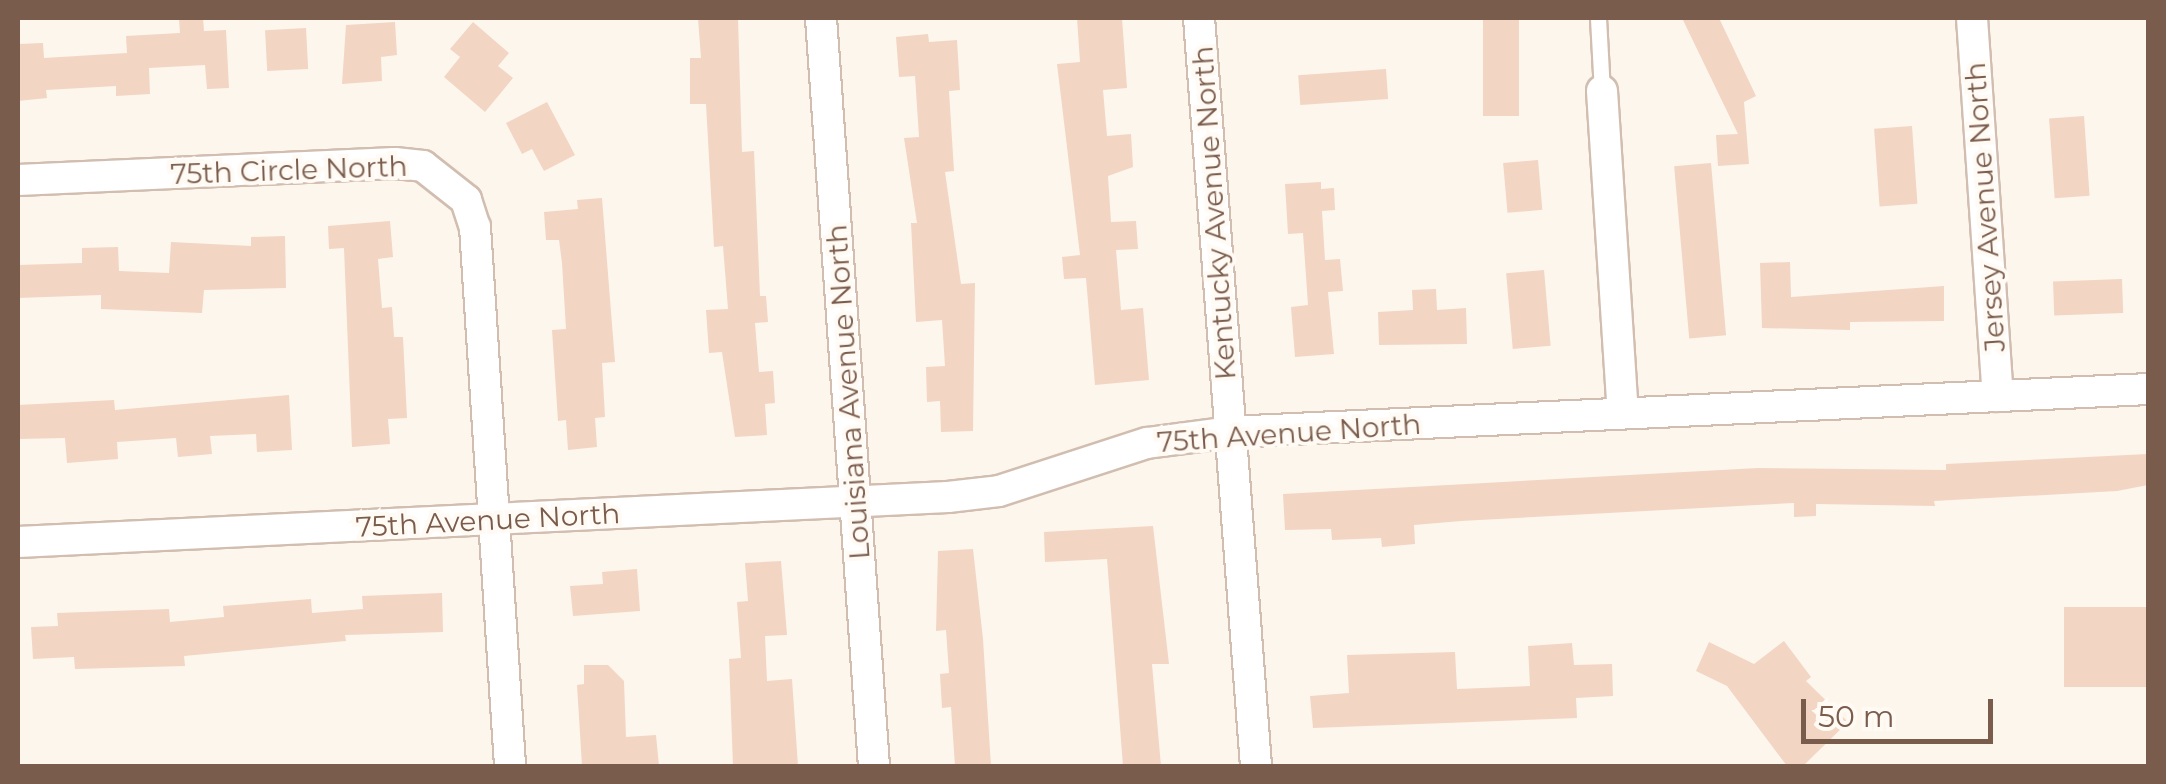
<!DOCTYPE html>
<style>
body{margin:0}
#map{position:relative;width:2166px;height:784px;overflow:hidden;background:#fdf6ec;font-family:Montserrat,sans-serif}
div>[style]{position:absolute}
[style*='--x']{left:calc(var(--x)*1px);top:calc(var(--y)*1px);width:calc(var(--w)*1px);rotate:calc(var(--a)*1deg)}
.building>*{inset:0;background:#f3d5c3;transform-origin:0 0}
.roads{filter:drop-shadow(2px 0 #d1beb0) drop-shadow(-2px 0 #d1beb0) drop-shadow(0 2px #d1beb0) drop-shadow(0 -2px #d1beb0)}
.service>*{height:15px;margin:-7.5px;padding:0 7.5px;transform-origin:7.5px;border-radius:7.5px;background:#fff}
.minor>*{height:30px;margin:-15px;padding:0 15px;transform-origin:15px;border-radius:15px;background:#fff}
span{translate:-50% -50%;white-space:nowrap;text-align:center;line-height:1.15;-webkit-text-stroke:8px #fffaf3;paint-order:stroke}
.street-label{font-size:28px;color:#7a5c4d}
.frame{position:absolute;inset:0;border:20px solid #7a5c4d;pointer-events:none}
.scale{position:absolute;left:1801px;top:699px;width:192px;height:45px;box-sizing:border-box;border:5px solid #7a5c4d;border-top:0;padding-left:12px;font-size:30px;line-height:35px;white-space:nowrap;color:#7a5c4d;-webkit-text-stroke:8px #fffaf3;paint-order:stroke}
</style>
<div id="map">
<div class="building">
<i style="clip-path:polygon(203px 18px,204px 31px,226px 30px,229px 88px,207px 89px,205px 65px,149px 68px,150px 94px,116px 96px,116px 86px,46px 90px,47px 98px,18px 101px,18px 44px,43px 43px,44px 58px,127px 53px,126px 36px,180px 33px,179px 19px)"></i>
<i style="clip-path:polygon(698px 18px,738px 18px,742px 152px,754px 151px,760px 296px,766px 296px,768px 322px,755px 323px,759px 372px,773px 371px,775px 403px,765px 404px,767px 435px,735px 437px,722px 352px,709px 353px,706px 310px,728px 309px,723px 246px,714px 247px,706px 104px,690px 104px,690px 58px,701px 58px)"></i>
<i style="clip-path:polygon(1077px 18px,1122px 18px,1127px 88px,1103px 90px,1107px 136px,1131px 134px,1133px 167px,1108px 176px,1111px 222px,1136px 221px,1138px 249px,1116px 250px,1121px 310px,1143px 308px,1149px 380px,1095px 385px,1086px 278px,1064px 279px,1062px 257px,1080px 255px,1057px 64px,1080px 62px)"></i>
<i style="left:1483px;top:18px;width:36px;height:98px"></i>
<i style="clip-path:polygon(1682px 18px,1719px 18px,1756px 96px,1744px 102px,1749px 164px,1718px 166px,1716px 135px,1738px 134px)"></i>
<i style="clip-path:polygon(395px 22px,397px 55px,381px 57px,382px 81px,342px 84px,346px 25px)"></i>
<i style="clip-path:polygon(473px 22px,509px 53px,498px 66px,513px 78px,485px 112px,444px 77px,460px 57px,450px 49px)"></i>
<i style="left:306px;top:28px;width:41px;height:41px;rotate:87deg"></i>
<i style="clip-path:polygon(928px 34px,929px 42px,957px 40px,960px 90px,949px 91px,954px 171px,945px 172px,961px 284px,975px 283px,973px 431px,941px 432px,940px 401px,927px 402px,926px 367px,945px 366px,942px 320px,916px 322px,911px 223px,917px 223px,904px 138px,919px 137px,915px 76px,899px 77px,896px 37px)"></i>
<i style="left:1386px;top:69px;width:30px;height:88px;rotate:86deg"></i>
<i style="clip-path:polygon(547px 102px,575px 155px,544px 171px,532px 149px,522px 154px,506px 123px)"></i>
<i style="left:2084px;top:116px;width:80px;height:35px;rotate:86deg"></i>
<i style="left:1912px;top:126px;width:78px;height:38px;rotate:86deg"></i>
<i style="left:1538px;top:160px;width:50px;height:35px;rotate:85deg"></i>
<i style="left:1711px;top:163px;width:173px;height:37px;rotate:85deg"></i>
<i style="clip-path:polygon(1321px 182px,1321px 189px,1334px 188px,1335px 210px,1322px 211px,1325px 260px,1340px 259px,1343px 291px,1328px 292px,1334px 354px,1295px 357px,1291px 307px,1308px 305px,1303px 233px,1288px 234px,1285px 184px)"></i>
<i style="clip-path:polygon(602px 198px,615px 362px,602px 363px,605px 417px,595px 418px,597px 447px,568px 450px,566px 420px,558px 421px,552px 330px,566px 329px,562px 263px,559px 240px,546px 240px,544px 212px,578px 209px,577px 200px)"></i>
<i style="clip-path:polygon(390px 221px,393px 257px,378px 259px,382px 308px,392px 307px,394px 337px,403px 337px,407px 418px,388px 419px,390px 444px,352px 447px,344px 248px,329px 249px,328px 226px)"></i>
<i style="clip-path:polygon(285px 236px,286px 288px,204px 290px,202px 313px,101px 309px,101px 295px,18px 298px,18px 265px,82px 263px,82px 248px,118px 247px,119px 271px,169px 273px,171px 242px,251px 246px,251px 237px)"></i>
<i style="clip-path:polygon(1790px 262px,1791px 297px,1944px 286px,1944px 321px,1850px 322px,1850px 330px,1762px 328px,1760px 263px)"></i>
<i style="left:1544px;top:270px;width:76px;height:38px;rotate:85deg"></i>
<i style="left:2122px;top:279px;width:34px;height:69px;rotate:88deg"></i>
<i style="clip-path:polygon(1436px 289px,1437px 310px,1466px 308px,1467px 344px,1379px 345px,1378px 312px,1413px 310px,1412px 290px)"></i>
<i style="clip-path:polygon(289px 395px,292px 450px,257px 452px,256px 434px,210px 436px,212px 454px,178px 457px,176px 438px,117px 442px,118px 459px,67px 463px,65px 438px,18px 439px,18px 405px,114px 400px,115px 410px)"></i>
<i style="clip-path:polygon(2148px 454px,2148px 485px,2117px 491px,1934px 501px,1935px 506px,1816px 504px,1816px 516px,1794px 517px,1794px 503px,1461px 521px,1414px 525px,1415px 544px,1382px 547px,1381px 538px,1332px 540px,1331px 529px,1285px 530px,1283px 494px,1758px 468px,1946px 470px,1946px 464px)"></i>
<i style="clip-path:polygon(1153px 526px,1169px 664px,1152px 664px,1161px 766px,1123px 766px,1107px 559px,1045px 562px,1044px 532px)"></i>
<i style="clip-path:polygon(973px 549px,983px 639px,991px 766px,955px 766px,951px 707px,942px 708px,940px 674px,949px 673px,946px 630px,936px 631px,938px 551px)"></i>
<i style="clip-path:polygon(781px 561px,787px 635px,765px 636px,767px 681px,792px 679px,798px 766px,733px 766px,729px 659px,741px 658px,737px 602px,748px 601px,745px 563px)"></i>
<i style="clip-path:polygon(637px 569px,640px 611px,573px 616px,570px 586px,603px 584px,602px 572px)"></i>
<i style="clip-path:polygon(442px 593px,443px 632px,345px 635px,346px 641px,184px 656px,185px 666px,75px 669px,74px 657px,33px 659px,31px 627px,58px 626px,57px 613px,169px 609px,170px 622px,224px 617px,223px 606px,311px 599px,312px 613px,363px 609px,362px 596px)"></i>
<i style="left:2148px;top:607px;width:80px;height:84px;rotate:90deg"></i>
<i style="clip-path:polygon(1784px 641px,1811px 677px,1806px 681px,1848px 722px,1803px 766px,1787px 766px,1727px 686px,1696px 671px,1709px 642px,1754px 664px)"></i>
<i style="clip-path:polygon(1572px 643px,1574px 665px,1612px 664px,1613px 696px,1576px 698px,1577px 718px,1313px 728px,1310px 696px,1349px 693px,1347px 655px,1455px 652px,1457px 689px,1530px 686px,1528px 646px)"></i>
<i style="clip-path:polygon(584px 665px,608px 665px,624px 681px,626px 737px,656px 735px,659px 766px,582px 766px,577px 685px,584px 684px)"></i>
</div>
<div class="roads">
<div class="service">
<i style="--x:1598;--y:18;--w:73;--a:86.9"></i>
</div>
<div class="minor">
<i style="--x:821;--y:18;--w:750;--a:85.95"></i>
<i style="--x:1199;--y:18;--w:750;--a:85.64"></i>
<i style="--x:1972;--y:18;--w:379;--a:86.1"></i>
<i style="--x:1602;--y:91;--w:323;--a:86.3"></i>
<i style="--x:18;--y:180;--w:377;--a:-2.6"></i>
<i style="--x:395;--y:163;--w:28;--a:6"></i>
<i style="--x:423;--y:166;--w:55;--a:38.3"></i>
<i style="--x:466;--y:200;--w:28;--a:72"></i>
<i style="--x:475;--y:227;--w:540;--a:86.28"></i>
<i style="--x:18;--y:542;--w:931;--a:-2.77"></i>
<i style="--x:948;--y:497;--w:51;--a:-6.7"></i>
<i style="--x:999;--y:491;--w:156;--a:-18"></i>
<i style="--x:1147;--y:443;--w:84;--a:-7.5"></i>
<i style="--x:1230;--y:432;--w:919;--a:-2.68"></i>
</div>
</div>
<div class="street-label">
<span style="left:289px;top:170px;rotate:-2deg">75th Circle North</span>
<span style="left:1985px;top:207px;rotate:-94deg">Jersey Avenue North</span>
<span style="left:1214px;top:213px;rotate:-94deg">Kentucky Avenue North</span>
<span style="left:848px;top:392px;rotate:-94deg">Louisiana Avenue North</span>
<span style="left:1289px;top:433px;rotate:-4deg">75th Avenue North</span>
<span style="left:488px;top:520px;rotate:-3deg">75th Avenue North</span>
</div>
<div class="frame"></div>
<div class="scale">50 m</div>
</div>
